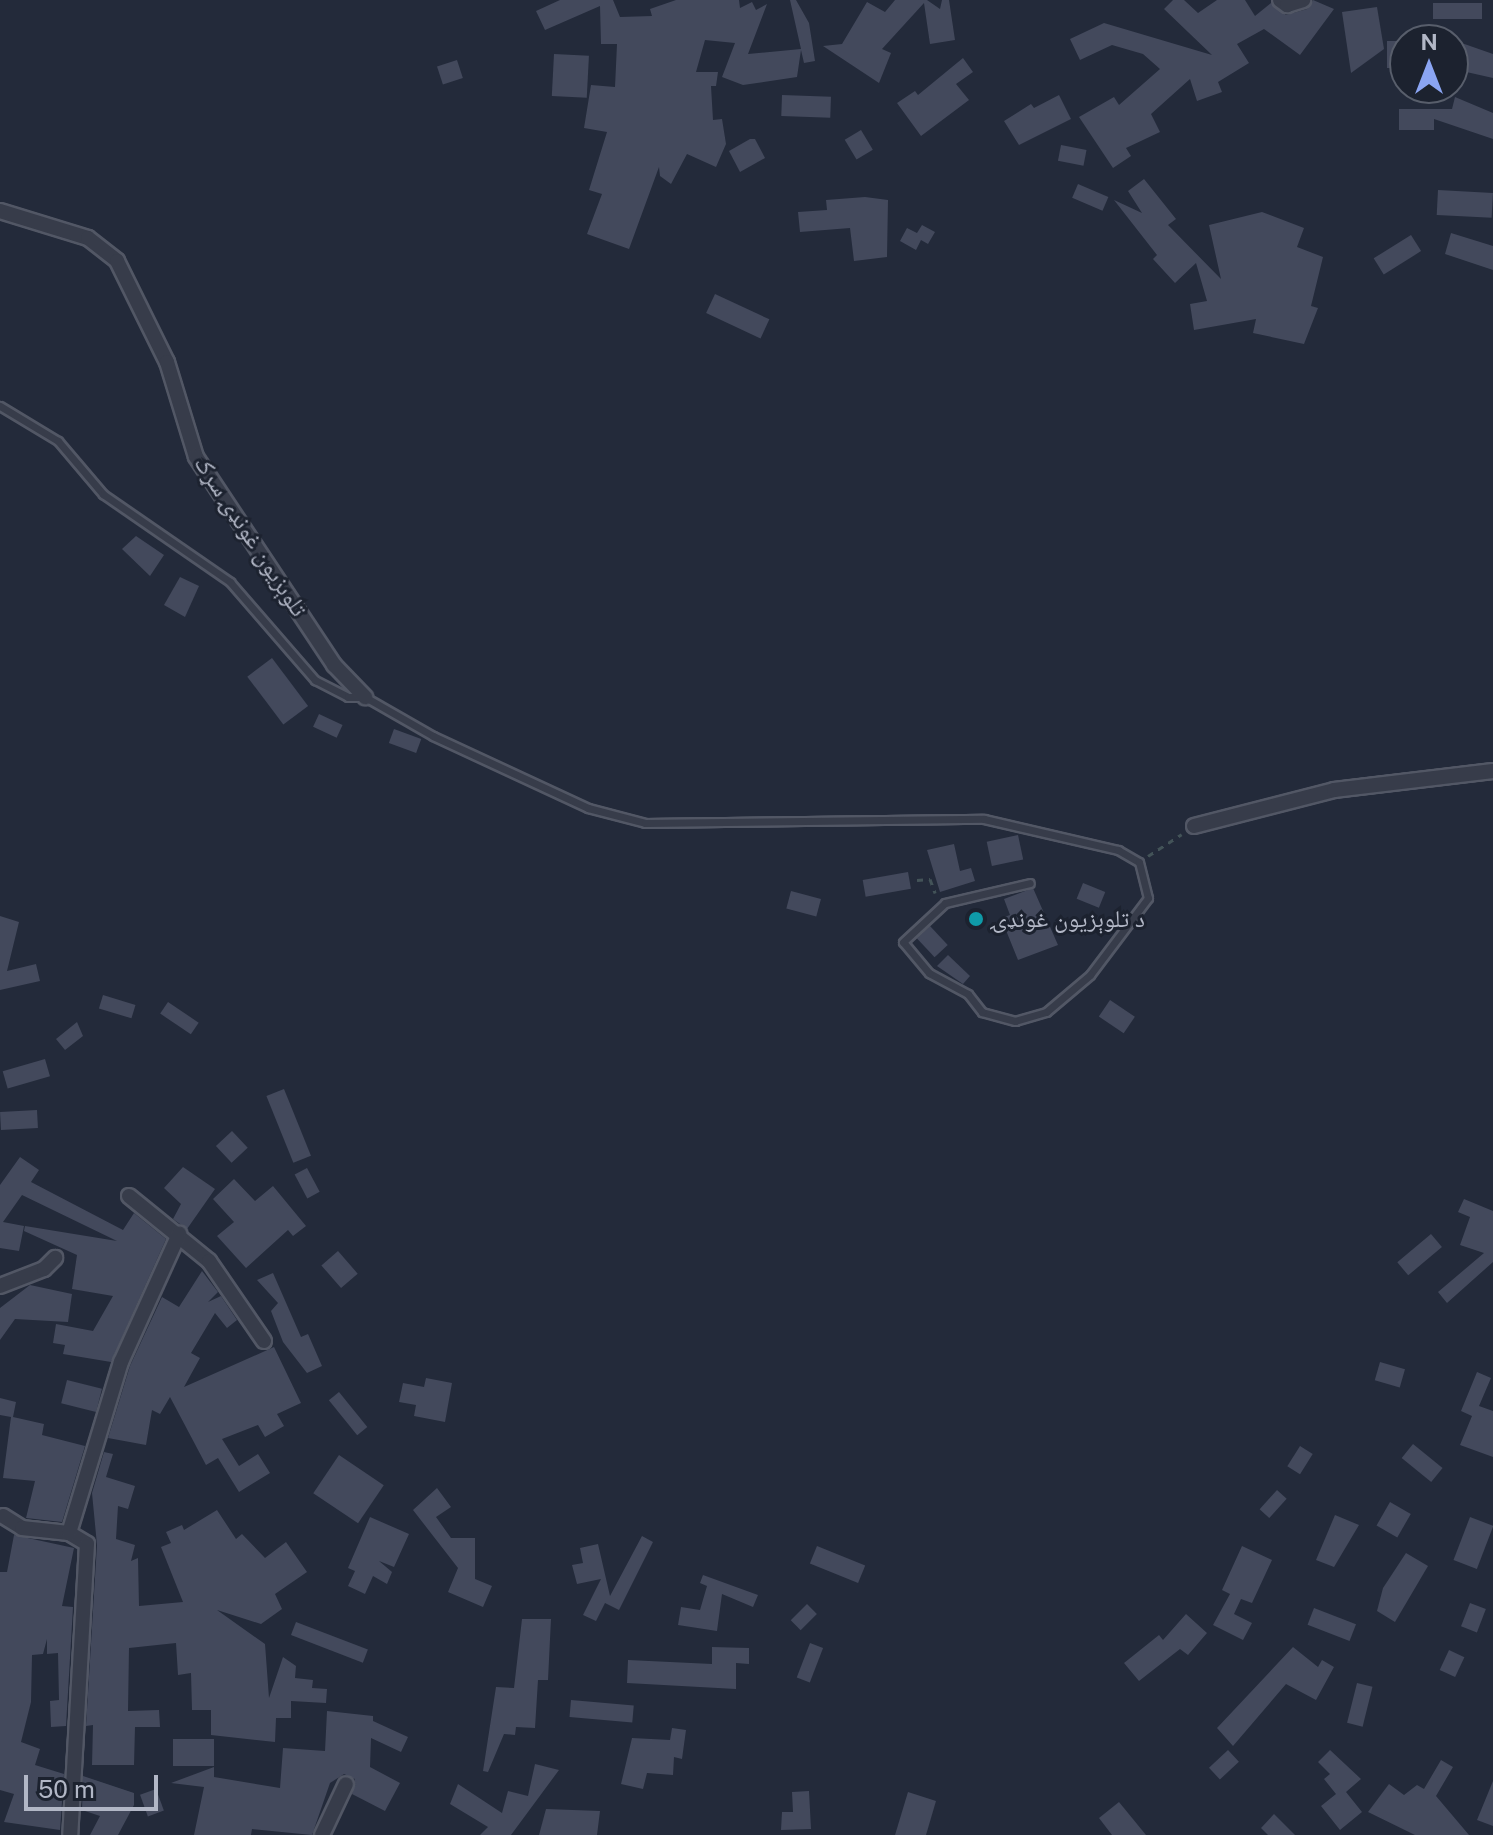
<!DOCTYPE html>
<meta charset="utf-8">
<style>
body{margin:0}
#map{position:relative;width:1493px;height:1835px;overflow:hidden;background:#232a3a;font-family:"Public Sans","Noto Naskh Arabic",sans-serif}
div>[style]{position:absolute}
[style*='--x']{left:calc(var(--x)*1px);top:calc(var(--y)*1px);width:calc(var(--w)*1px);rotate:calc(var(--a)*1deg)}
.building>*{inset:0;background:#43495c;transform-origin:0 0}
.path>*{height:3px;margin-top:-1.5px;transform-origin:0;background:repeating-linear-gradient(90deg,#435358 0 6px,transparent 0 12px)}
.roads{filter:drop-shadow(2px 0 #525765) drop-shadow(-2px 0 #525765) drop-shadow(0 2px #525765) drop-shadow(0 -2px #525765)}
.service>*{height:7px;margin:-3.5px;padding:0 3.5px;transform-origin:3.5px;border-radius:3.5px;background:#373c4a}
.minor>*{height:14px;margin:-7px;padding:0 7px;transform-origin:7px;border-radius:7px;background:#373c4a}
.dots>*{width:22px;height:22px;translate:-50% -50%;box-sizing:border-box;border:4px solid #1c222f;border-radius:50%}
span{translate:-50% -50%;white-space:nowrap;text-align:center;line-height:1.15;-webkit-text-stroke:6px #1c222f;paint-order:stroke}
.street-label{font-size:24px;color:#b2b7c6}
.poi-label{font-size:24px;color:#b2b7c6}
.left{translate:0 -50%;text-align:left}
.north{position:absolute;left:1389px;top:24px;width:80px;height:80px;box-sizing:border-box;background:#1c222f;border:2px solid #585e6b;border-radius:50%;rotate:0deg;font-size:22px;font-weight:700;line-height:32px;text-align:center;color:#b2b7c6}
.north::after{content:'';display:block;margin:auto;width:28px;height:36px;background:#8ba5f3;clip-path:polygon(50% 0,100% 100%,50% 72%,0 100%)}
.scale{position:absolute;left:24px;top:1775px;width:134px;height:36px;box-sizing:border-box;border:4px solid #b2b7c6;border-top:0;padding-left:10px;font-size:24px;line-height:28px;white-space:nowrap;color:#b2b7c6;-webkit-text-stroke:6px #1c222f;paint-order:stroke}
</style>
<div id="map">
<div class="building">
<i style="clip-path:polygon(560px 0,613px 0,620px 17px,652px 16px,650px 9px,676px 0,739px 0,740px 8px,752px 2px,756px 10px,767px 4px,748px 54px,801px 49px,790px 0,796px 0,809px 23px,815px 61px,804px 63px,801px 50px,797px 77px,743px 85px,722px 77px,735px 43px,705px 40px,696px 72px,718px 72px,716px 86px,711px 86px,713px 120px,722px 119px,726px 144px,716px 167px,687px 154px,671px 184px,660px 176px,659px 167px,629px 249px,587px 234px,602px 194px,589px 190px,607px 132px,584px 128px,591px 85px,615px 87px,617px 44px,601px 44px,600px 6px,545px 30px,536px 11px)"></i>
<i style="clip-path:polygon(895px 0,927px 0,940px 9px,942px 0,949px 0,955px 40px,930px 44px,924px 3px,882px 49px,891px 53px,879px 83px,823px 46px,842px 44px,867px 2px,885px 12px)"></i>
<i style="clip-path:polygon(1173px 0,1184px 0,1198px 13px,1217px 0,1245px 0,1255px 16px,1271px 3px,1286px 15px,1307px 9px,1313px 0,1334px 9px,1300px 55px,1264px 29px,1237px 44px,1249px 63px,1218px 82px,1222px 92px,1197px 101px,1190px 79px,1151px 114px,1160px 132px,1126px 148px,1131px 156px,1113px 168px,1079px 117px,1114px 97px,1119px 105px,1160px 69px,1143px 54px,1112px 45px,1080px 60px,1070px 39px,1104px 23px,1212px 55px,1164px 9px)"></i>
<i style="left:1433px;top:3px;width:49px;height:16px"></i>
<i style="clip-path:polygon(1377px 7px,1384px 49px,1351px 73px,1342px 12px)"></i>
<i style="clip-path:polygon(1453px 40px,1493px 54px,1493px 78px,1453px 69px)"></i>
<i style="left:1387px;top:41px;width:18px;height:27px"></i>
<i style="left:554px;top:54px;width:35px;height:42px;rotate:3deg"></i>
<i style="clip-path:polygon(963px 58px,973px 72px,956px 84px,969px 100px,921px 136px,897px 103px,915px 91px,918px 95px)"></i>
<i style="left:457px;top:60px;width:19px;height:21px;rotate:72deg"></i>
<i style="left:782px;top:95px;width:49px;height:21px;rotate:2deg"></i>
<i style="clip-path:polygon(1059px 95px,1071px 119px,1019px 145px,1004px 121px,1031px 104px,1034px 108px)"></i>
<i style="clip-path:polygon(1455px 97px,1493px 113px,1493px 139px,1434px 119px,1434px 130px,1399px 130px,1399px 109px,1452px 109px)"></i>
<i style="left:861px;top:130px;width:23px;height:19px;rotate:59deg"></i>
<i style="clip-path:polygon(750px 139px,755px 139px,765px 158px,740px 172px,729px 151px)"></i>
<i style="left:1061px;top:145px;width:26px;height:16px;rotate:11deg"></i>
<i style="clip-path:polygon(1144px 179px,1176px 219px,1168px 225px,1221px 279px,1209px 225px,1262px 212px,1304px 228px,1297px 247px,1323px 257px,1311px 306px,1318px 308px,1304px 344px,1253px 333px,1256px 319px,1194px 330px,1190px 304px,1207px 301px,1196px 263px,1175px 283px,1153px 259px,1157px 255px,1114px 200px,1142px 213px,1128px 191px)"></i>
<i style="left:1078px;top:184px;width:33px;height:15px;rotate:23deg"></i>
<i style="left:1438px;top:190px;width:55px;height:25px;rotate:3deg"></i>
<i style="clip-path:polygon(865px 197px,888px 200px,887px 257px,854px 261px,850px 228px,800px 232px,798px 212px,827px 210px,826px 200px)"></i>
<i style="clip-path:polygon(922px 225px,935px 232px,928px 244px,921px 240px,916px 250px,900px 241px,907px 228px,917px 233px)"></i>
<i style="clip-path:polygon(1451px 233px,1493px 246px,1493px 270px,1445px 254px)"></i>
<i style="left:1411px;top:235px;width:19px;height:44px;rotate:58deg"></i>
<i style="left:715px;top:294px;width:60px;height:21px;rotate:25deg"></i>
<i style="clip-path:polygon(136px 536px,164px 555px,150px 576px,122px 549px)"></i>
<i style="clip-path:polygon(180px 577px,199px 586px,185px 617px,164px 605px)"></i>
<i style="left:272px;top:658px;width:60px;height:31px;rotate:53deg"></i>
<i style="left:319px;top:714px;width:26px;height:14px;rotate:25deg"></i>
<i style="left:394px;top:729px;width:29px;height:15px;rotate:20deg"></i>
<i style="left:1018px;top:835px;width:25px;height:32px;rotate:78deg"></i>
<i style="clip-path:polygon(954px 844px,960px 871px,971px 868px,975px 881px,940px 892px,927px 850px)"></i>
<i style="left:908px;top:872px;width:17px;height:46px;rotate:80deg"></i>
<i style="left:1083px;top:883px;width:24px;height:17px;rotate:22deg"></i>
<i style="clip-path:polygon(1033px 888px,1058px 945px,1018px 960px,1001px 918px,1010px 915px,1004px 899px)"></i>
<i style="left:791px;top:891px;width:31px;height:18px;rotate:15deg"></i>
<i style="clip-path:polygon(0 916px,19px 922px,7px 971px,36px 964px,40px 981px,0 990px)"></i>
<i style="left:930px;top:926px;width:26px;height:18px;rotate:47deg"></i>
<i style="clip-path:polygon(948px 955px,970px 976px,963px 984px,937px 966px)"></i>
<i style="left:103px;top:995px;width:34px;height:14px;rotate:17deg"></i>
<i style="left:1110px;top:1000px;width:30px;height:20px;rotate:34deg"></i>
<i style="left:168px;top:1002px;width:37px;height:14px;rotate:34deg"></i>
<i style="clip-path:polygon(77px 1022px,83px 1036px,65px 1050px,56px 1039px)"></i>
<i style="left:45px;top:1059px;width:18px;height:44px;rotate:74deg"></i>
<i style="left:284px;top:1089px;width:72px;height:19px;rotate:68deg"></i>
<i style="left:37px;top:1110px;width:18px;height:37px;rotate:87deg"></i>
<i style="left:232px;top:1131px;width:23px;height:22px;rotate:47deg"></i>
<i style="clip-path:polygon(20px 1157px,39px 1170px,31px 1182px,123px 1230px,134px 1213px,166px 1239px,111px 1362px,63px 1354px,65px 1345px,53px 1343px,56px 1324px,93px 1331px,113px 1296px,72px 1289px,77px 1255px,24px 1231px,25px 1226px,117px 1241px,22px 1195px,3px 1222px,24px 1226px,19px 1251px,0 1248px,0 1185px)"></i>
<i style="clip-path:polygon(183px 1167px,215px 1189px,187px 1229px,173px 1219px,181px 1204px,164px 1188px)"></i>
<i style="left:307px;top:1168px;width:27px;height:14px;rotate:62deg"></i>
<i style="clip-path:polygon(234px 1179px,255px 1201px,273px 1186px,306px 1226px,293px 1236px,288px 1230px,246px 1268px,217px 1236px,234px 1222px,213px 1199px)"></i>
<i style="clip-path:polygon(1464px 1199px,1493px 1211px,1493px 1262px,1447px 1303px,1438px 1292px,1484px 1253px,1460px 1245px,1470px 1217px,1458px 1212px)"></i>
<i style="left:1431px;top:1234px;width:17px;height:44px;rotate:50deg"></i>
<i style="left:338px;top:1251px;width:30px;height:22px;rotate:49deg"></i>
<i style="clip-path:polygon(202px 1271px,218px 1292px,208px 1302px,221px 1296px,237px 1320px,227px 1328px,215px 1313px,191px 1353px,200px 1358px,184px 1387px,274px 1347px,301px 1403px,277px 1414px,284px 1426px,265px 1437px,258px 1425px,222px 1439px,239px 1466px,258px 1454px,270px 1473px,239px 1492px,218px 1458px,206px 1465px,170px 1397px,160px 1414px,152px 1410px,146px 1445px,108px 1438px,130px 1366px,162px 1297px,179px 1307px)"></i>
<i style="clip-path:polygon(273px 1273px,301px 1337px,308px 1334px,322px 1366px,307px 1373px,283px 1342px,271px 1311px,278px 1303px,257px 1280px)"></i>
<i style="clip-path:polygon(30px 1285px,72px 1294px,68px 1322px,15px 1319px,0 1340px,0 1308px)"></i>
<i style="left:1380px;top:1362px;width:26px;height:19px;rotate:16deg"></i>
<i style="clip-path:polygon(1477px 1372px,1491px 1378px,1479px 1406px,1493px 1411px,1493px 1457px,1460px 1445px,1472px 1416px,1461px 1411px)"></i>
<i style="clip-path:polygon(426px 1378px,452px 1383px,445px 1422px,414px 1416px,416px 1405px,399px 1402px,403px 1383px,424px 1387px)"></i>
<i style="left:67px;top:1380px;width:36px;height:24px;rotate:14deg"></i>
<i style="left:339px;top:1392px;width:45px;height:13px;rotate:51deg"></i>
<i style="clip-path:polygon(0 1398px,16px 1402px,13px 1417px,44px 1424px,42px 1435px,85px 1446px,62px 1522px,26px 1518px,35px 1481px,3px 1478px,11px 1417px,0 1415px)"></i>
<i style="left:1413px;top:1444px;width:38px;height:18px;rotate:39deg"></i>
<i style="left:1300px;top:1446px;width:15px;height:24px;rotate:32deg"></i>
<i style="clip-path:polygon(104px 1452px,113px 1454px,106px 1477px,135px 1486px,128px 1509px,118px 1506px,116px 1539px,135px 1545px,131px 1561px,138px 1558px,139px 1606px,183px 1602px,161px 1547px,171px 1543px,166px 1532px,182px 1525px,184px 1530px,217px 1510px,236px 1539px,242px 1534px,265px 1558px,286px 1542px,307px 1572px,275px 1594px,282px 1609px,261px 1624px,217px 1610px,265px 1644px,269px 1698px,283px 1657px,296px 1666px,295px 1678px,313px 1680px,312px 1688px,327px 1689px,326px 1703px,291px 1701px,291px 1718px,276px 1718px,275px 1742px,211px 1735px,211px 1710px,192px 1710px,191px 1673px,178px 1675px,176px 1643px,129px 1648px,128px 1711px,159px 1710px,160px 1727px,135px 1727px,134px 1765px,92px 1765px,93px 1725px,86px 1726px,97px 1545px,92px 1493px)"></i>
<i style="left:339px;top:1455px;width:54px;height:46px;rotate:34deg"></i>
<i style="clip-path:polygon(437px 1488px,451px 1507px,436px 1517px,451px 1538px,475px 1538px,475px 1579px,492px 1586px,483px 1607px,448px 1592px,458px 1568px,413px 1510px)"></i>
<i style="left:1277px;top:1490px;width:13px;height:26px;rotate:42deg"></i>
<i style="left:1390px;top:1502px;width:24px;height:27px;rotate:30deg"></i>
<i style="clip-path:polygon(1335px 1515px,1359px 1525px,1334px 1567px,1316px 1560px)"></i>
<i style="clip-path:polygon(370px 1517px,409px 1534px,394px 1567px,379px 1561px,392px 1572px,387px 1584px,373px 1576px,365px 1594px,348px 1586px,355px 1571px,348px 1568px)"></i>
<i style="left:1470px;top:1517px;width:25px;height:46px;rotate:21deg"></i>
<i style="clip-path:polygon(14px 1535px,74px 1548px,62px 1606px,73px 1607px,66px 1726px,51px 1727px,50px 1701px,59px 1700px,58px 1653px,47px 1654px,47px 1639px,43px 1654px,32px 1655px,31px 1702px,21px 1742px,40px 1749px,35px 1765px,64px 1774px,60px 1830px,4px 1822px,14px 1794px,0 1790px,0 1572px,7px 1572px)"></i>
<i style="clip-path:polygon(642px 1536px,653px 1542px,619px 1610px,605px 1603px,596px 1621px,583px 1615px,601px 1579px,577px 1584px,572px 1565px,583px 1563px,580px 1548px,598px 1544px,610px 1596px)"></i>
<i style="left:817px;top:1546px;width:52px;height:19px;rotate:22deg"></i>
<i style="clip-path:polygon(1242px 1546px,1272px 1560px,1252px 1603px,1241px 1599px,1234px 1614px,1252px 1623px,1243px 1640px,1213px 1625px,1230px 1594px,1222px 1590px)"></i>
<i style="clip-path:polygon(1406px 1553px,1428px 1566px,1395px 1622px,1377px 1611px,1383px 1588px)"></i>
<i style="clip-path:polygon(703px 1575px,758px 1595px,753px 1607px,722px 1594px,717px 1631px,678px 1625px,681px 1607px,700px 1610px,707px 1586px,700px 1583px)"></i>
<i style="left:1470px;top:1603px;width:17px;height:25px;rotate:21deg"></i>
<i style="left:807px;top:1604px;width:14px;height:23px;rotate:45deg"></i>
<i style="left:1314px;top:1608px;width:45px;height:18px;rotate:21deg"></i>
<i style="clip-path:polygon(1186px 1614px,1207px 1633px,1188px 1655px,1180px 1649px,1139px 1681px,1124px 1663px,1159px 1635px,1163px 1640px)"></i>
<i style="clip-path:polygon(522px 1619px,551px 1619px,548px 1680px,538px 1680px,535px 1728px,516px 1727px,515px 1735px,504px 1734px,488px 1772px,483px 1771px,496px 1687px,514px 1688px)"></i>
<i style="left:296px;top:1622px;width:77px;height:14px;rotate:21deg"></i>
<i style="left:810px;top:1643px;width:14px;height:37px;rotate:21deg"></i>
<i style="clip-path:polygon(712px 1647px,749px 1648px,749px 1664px,736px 1663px,736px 1689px,627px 1683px,628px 1660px,712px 1664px)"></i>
<i style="clip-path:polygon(1293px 1647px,1318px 1667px,1322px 1660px,1334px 1667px,1316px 1700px,1286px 1684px,1233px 1746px,1217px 1728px)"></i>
<i style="left:1449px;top:1650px;width:17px;height:22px;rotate:25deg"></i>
<i style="left:1357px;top:1683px;width:16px;height:41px;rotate:14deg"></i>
<i style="left:571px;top:1700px;width:63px;height:17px;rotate:5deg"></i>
<i style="clip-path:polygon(327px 1711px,373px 1716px,373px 1721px,408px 1737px,401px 1752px,371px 1738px,370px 1767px,400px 1783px,385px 1811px,352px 1794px,355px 1779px,344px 1774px,330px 1783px,312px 1835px,252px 1829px,251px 1835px,194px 1835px,204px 1787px,171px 1783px,214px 1767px,214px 1777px,280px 1788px,283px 1748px,325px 1751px)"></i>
<i style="clip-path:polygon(672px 1728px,686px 1730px,682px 1759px,674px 1757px,673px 1775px,647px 1773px,643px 1789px,621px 1784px,632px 1738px,670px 1740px)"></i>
<i style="left:173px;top:1739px;width:41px;height:27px"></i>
<i style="left:1228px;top:1750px;width:16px;height:26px;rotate:47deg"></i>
<i style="clip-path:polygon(1330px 1750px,1361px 1779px,1346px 1792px,1362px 1812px,1340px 1830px,1321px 1806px,1336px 1794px,1324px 1779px,1330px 1774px,1318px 1762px)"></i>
<i style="clip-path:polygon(1441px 1760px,1453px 1767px,1436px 1796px,1469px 1835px,1415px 1835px,1368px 1812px,1389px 1784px,1404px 1795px,1417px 1785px,1424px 1789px)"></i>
<i style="clip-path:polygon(535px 1764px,559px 1770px,511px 1835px,480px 1835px,488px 1827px,450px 1804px,458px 1784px,502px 1813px,508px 1791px,528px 1796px)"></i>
<i style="clip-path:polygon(83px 1776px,134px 1793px,134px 1805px,118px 1835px,90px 1835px,100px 1816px,82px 1810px)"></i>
<i style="clip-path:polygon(1493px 1781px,1493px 1826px,1477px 1820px)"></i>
<i style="left:156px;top:1789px;width:23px;height:17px;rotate:70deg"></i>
<i style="clip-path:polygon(809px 1791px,811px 1829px,781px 1830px,782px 1812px,793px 1812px,792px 1792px)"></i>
<i style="clip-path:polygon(908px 1792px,936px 1801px,926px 1835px,895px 1835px)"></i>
<i style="clip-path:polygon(1119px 1802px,1146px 1835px,1112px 1835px,1099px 1818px)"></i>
<i style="clip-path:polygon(546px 1809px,600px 1811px,597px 1835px,539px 1835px)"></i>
<i style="clip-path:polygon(1274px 1814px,1295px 1835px,1268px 1835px,1261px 1828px)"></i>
</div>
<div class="path">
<i style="--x:1148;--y:856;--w:40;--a:-32.9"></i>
<i style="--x:917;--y:880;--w:13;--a:-4"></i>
<i style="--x:930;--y:879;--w:15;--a:70"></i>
</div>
<div class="roads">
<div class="service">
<i style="--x:0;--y:406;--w:68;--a:31.1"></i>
<i style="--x:58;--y:441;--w:70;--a:49.7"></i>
<i style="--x:103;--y:494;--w:155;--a:34.7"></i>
<i style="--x:230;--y:582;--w:130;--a:49.1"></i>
<i style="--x:315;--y:680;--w:37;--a:27"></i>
<i style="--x:348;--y:697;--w:17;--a:0"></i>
<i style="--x:365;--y:697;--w:78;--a:29.8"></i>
<i style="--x:433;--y:736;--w:171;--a:24.9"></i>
<i style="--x:588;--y:808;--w:59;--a:14.7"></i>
<i style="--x:645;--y:823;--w:339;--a:-0.7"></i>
<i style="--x:984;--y:819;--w:138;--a:13"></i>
<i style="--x:1118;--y:850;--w:24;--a:30"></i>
<i style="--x:1139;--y:862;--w:37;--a:76"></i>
<i style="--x:1148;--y:898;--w:96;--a:127"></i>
<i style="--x:1090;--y:975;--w:57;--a:139.9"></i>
<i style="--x:1046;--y:1012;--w:32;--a:164"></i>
<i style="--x:1015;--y:1021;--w:34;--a:-165"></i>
<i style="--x:982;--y:1012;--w:23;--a:-128"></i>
<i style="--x:968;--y:994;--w:44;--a:-151.7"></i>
<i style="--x:929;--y:973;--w:40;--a:-130"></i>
<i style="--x:903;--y:942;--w:57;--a:-42.9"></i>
<i style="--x:945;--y:903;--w:87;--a:-13.2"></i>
</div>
<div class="minor">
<i style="--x:1280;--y:0;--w:9;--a:36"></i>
<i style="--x:1287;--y:5;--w:17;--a:-17"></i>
<i style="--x:0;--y:211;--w:92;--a:17.1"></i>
<i style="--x:88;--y:238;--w:37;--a:38"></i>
<i style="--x:117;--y:261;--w:113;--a:63.7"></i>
<i style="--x:167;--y:362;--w:99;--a:73"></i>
<i style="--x:196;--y:457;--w:250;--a:56.4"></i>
<i style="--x:334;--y:665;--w:45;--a:45.9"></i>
<i style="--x:1194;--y:826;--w:145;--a:-14.4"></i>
<i style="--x:1334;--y:790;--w:160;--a:-6.8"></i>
<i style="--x:129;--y:1196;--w:103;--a:39.1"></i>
<i style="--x:209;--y:1261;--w:97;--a:55.5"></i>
<i style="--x:0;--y:1286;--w:47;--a:-21.1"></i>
<i style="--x:44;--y:1269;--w:16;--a:-45"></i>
<i style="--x:3;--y:1516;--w:22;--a:32"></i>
<i style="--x:22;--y:1528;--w:47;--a:6.1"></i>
<i style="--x:69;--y:1533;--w:21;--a:31"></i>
<i style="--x:87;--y:1544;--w:291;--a:93.3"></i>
<i style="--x:69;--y:1533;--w:179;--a:-73.1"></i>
<i style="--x:121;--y:1362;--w:141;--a:-65.6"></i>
<i style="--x:322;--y:1835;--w:56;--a:-64.8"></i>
</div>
</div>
<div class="dots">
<i style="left:976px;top:919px;background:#0f9aa8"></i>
</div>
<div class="street-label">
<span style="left:251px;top:536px;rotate:57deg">تلوېزيون غونډۍ سړک</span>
</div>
<div class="poi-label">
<span class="left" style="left:992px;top:919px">د تلوېزیون غونډۍ</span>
</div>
<div class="north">N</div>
<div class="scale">50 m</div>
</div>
